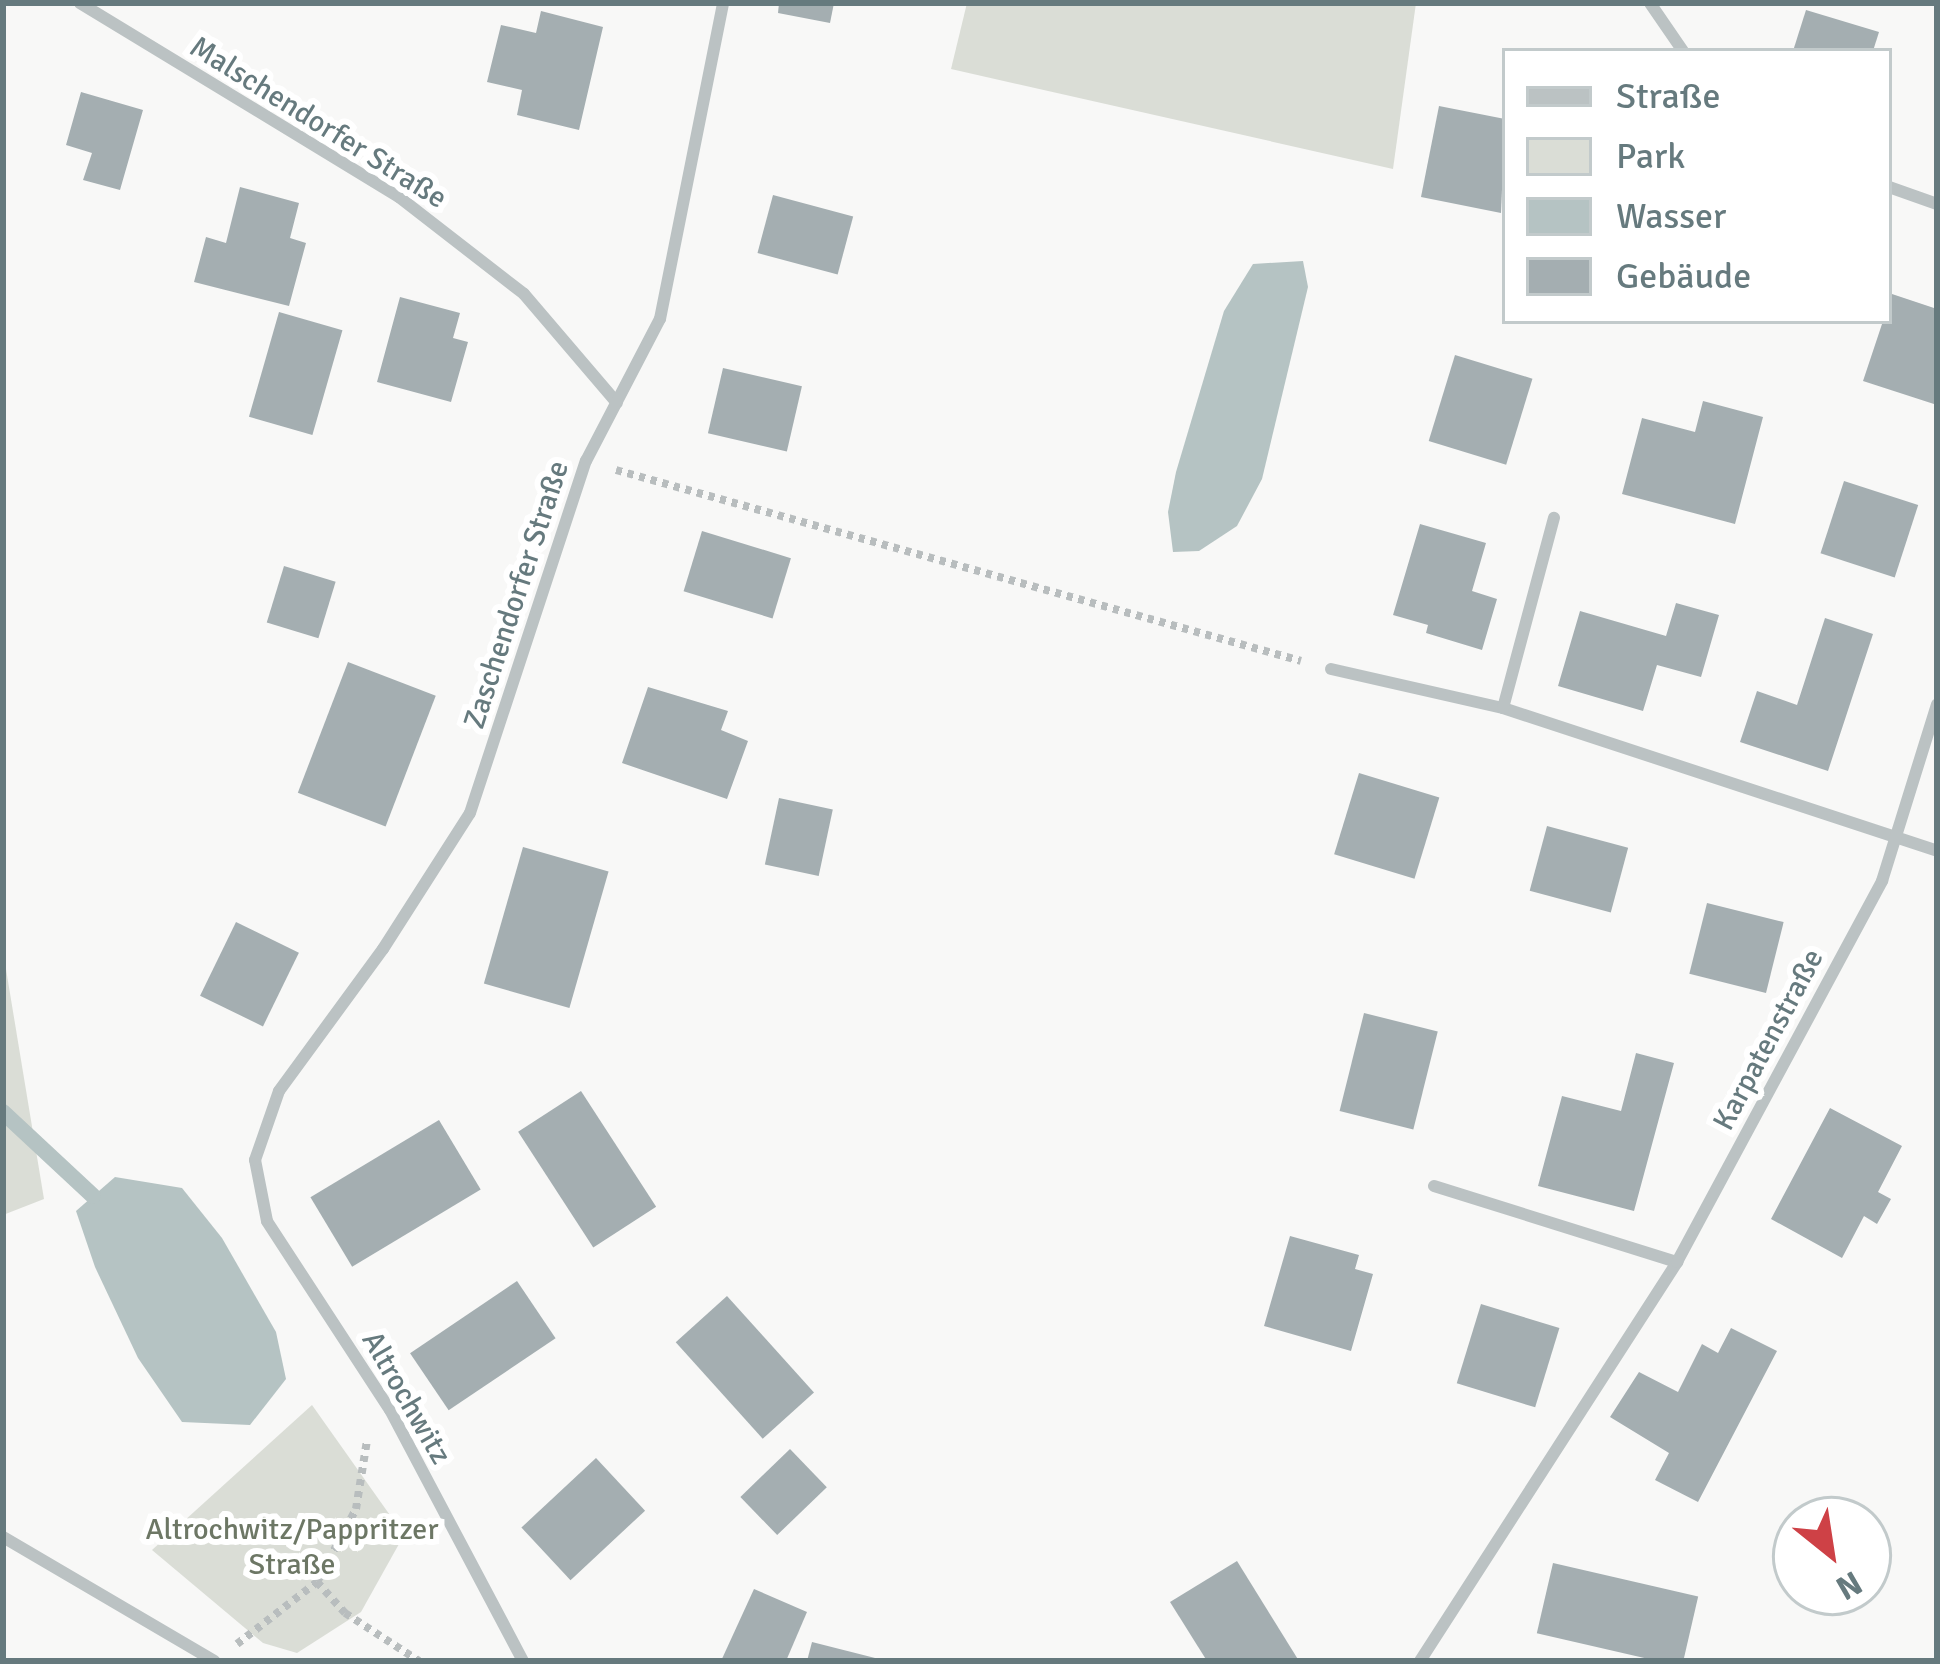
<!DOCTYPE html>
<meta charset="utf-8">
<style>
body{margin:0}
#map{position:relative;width:1940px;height:1664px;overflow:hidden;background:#f8f8f7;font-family:Signika,sans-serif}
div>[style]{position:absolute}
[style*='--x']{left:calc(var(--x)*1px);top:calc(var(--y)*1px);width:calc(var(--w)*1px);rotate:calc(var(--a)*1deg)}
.green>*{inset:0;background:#daddd6}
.water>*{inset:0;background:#b5c3c3}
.stream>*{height:16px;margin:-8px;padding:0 8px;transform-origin:8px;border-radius:8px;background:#b5c3c3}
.building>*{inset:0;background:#a4aeb1;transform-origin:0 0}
.path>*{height:8px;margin-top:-4px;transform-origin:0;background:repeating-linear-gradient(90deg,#b8bdbe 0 6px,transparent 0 12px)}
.street>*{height:12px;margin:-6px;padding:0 6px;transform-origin:6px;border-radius:6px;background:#bbc2c3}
span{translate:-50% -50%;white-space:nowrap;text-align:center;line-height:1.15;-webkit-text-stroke:12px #fff;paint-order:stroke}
.street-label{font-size:30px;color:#667a7e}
.park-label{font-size:30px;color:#6d7765}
.frame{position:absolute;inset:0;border:6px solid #667a7e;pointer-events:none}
.legend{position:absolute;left:1502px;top:48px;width:390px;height:276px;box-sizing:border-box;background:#fff;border:3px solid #c2cacb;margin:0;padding:15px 21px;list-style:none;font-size:36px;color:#667a7e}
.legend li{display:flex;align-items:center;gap:24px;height:60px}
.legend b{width:60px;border:3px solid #c2cacb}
.north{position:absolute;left:1772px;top:1496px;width:120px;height:120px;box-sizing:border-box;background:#fff;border:3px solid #c2cacb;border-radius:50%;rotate:150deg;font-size:33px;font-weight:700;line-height:48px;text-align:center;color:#667a7e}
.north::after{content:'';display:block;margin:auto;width:42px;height:54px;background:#ce4146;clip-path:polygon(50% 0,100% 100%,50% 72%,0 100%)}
</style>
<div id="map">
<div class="green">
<i style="clip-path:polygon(967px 3px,1416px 3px,1393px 169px,951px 69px)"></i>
<i style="clip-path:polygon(3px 951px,44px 1199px,3px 1215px)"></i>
<i style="clip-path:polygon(312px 1405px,404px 1535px,361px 1612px,297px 1653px,263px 1643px,152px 1550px)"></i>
</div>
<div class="water">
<i style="clip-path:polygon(1303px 261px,1308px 287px,1262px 479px,1237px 526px,1199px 551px,1173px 552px,1168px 512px,1176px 472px,1224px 311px,1253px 264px)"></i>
<i style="clip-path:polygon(115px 1177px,182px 1188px,222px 1238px,276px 1332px,286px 1379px,250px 1425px,182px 1422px,138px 1358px,95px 1267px,76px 1211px)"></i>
</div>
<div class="stream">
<i style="--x:3;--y:1112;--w:123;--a:43"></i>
</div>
<div class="building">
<i style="clip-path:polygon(779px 3px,834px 3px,830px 23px,778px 13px)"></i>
<i style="clip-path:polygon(1806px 10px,1879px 32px,1873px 51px,1793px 51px)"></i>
<i style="clip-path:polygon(541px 11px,603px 27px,579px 130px,517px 115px,522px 90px,487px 82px,501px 25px,536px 33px)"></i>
<i style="clip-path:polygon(81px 92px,143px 110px,120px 190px,83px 180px,92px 153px,66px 145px)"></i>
<i style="clip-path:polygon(1439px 106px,1505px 119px,1501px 213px,1421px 197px)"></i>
<i style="clip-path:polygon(240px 187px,299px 203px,290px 238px,306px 243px,289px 306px,194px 282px,206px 237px,226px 243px)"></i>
<i style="left:773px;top:195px;width:83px;height:60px;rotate:15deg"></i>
<i style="clip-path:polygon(1892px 294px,1937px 309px,1937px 405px,1863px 381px,1883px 321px,1889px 321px)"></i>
<i style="clip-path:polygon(400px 297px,460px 313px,453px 338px,468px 342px,451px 402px,377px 382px)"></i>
<i style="left:279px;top:312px;width:66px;height:109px;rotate:16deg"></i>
<i style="left:1455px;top:355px;width:81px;height:90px;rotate:17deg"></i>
<i style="left:723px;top:368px;width:81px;height:67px;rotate:13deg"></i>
<i style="clip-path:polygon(1703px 401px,1763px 417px,1735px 524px,1622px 494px,1642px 418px,1695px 432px)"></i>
<i style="left:1844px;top:481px;width:78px;height:76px;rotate:18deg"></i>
<i style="clip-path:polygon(1420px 524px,1486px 543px,1472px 591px,1497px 599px,1482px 650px,1426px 633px,1428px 625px,1393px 615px)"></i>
<i style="left:702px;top:531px;width:93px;height:63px;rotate:17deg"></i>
<i style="left:284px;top:566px;width:54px;height:59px;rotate:17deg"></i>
<i style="clip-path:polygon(1676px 603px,1719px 615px,1701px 677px,1657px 665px,1643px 711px,1558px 686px,1580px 611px,1666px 636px)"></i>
<i style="clip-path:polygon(1825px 618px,1873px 634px,1828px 771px,1740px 742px,1757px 691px,1797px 705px)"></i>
<i style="left:348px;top:662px;width:94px;height:140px;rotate:21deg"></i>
<i style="clip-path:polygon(648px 687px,728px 711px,721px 730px,748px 741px,727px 799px,622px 763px)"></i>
<i style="left:1359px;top:773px;width:84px;height:85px;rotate:17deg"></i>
<i style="left:779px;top:798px;width:55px;height:68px;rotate:12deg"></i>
<i style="left:1547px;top:826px;width:84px;height:67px;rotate:15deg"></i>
<i style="left:523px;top:847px;width:89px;height:142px;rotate:16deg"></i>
<i style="left:1707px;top:903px;width:79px;height:73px;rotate:14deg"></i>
<i style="left:236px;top:922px;width:70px;height:82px;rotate:26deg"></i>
<i style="left:1364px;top:1013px;width:76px;height:101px;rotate:14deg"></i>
<i style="clip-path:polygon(1636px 1053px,1674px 1063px,1634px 1211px,1538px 1186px,1562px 1096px,1621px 1111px)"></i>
<i style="left:581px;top:1091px;width:138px;height:75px;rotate:57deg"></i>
<i style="clip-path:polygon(1830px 1108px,1902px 1146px,1878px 1192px,1891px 1199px,1877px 1224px,1864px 1216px,1842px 1258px,1771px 1219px)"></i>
<i style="left:439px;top:1120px;width:81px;height:150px;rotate:59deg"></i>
<i style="clip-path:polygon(1290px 1236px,1359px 1255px,1355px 1269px,1373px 1274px,1351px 1351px,1264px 1326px)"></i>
<i style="left:517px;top:1281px;width:69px;height:129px;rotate:56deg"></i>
<i style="left:727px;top:1296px;width:130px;height:69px;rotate:48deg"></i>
<i style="left:1481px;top:1304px;width:82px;height:83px;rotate:17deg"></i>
<i style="clip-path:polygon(1731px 1328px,1777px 1351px,1698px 1502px,1655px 1480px,1669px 1453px,1610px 1417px,1639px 1372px,1678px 1392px,1702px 1344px,1718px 1353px)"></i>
<i style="left:790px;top:1449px;width:53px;height:69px;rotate:46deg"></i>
<i style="left:596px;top:1458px;width:72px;height:102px;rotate:47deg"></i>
<i style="clip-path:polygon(1237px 1561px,1299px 1661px,1207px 1661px,1170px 1602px)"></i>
<i style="left:1553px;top:1563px;width:149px;height:72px;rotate:13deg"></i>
<i style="clip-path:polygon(754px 1589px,807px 1612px,786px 1661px,721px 1661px)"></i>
<i style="clip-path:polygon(812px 1642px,879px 1659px,879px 1661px,807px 1661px)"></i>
</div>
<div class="path">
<i style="--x:616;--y:470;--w:711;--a:15.58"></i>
<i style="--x:317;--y:1582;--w:42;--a:47.9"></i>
<i style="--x:345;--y:1613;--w:88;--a:33"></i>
<i style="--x:237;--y:1644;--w:101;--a:-37.8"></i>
<i style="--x:317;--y:1582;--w:83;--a:-61.9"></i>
<i style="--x:356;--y:1509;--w:70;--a:-80.9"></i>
</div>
<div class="street">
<i style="--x:80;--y:3;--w:373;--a:31.3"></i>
<i style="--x:399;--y:197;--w:158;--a:37.8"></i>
<i style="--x:524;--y:294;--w:143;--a:49.5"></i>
<i style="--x:1650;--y:3;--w:58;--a:55.5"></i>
<i style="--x:1889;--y:187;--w:51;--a:19.5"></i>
<i style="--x:1331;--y:669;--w:176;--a:12.8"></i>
<i style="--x:1503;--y:708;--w:457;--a:18.2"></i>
<i style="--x:1503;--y:708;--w:197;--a:-75"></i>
<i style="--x:1434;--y:1186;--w:255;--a:17.4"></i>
<i style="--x:3;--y:1537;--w:245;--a:30.4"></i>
<i style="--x:523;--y:1661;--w:284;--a:-117.9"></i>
<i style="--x:390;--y:1410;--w:225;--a:-123.1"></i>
<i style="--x:267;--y:1221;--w:62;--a:-101.1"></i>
<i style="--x:255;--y:1160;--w:73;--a:-70.8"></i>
<i style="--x:279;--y:1091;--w:176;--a:-53.8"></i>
<i style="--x:383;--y:949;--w:161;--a:-57.4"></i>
<i style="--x:470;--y:813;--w:371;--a:-71.8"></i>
<i style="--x:586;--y:461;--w:160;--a:-62.5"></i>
<i style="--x:660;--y:319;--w:322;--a:-78.7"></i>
<i style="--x:1420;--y:1661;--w:475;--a:-57.2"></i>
<i style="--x:1677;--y:1262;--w:433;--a:-61.7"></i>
<i style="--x:1882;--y:881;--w:185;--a:-72.7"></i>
</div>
<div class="street-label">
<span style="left:318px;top:123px;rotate:32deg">Malschendorfer Straße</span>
<span style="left:517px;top:595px;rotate:-72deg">Zaschendorfer Straße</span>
<span style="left:1769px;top:1040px;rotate:-62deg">Karpatenstraße</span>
<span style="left:406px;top:1398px;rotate:60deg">Altrochwitz</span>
</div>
<div class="park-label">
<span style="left:292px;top:1547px">Altrochwitz/Pappritzer<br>Straße</span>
</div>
<div class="frame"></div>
<ul class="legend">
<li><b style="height:15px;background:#bbc2c3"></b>Straße</li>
<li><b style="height:33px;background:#daddd6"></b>Park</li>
<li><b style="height:33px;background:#b5c3c3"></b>Wasser</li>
<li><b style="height:33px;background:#a4aeb1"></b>Gebäude</li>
</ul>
<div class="north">N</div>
</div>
